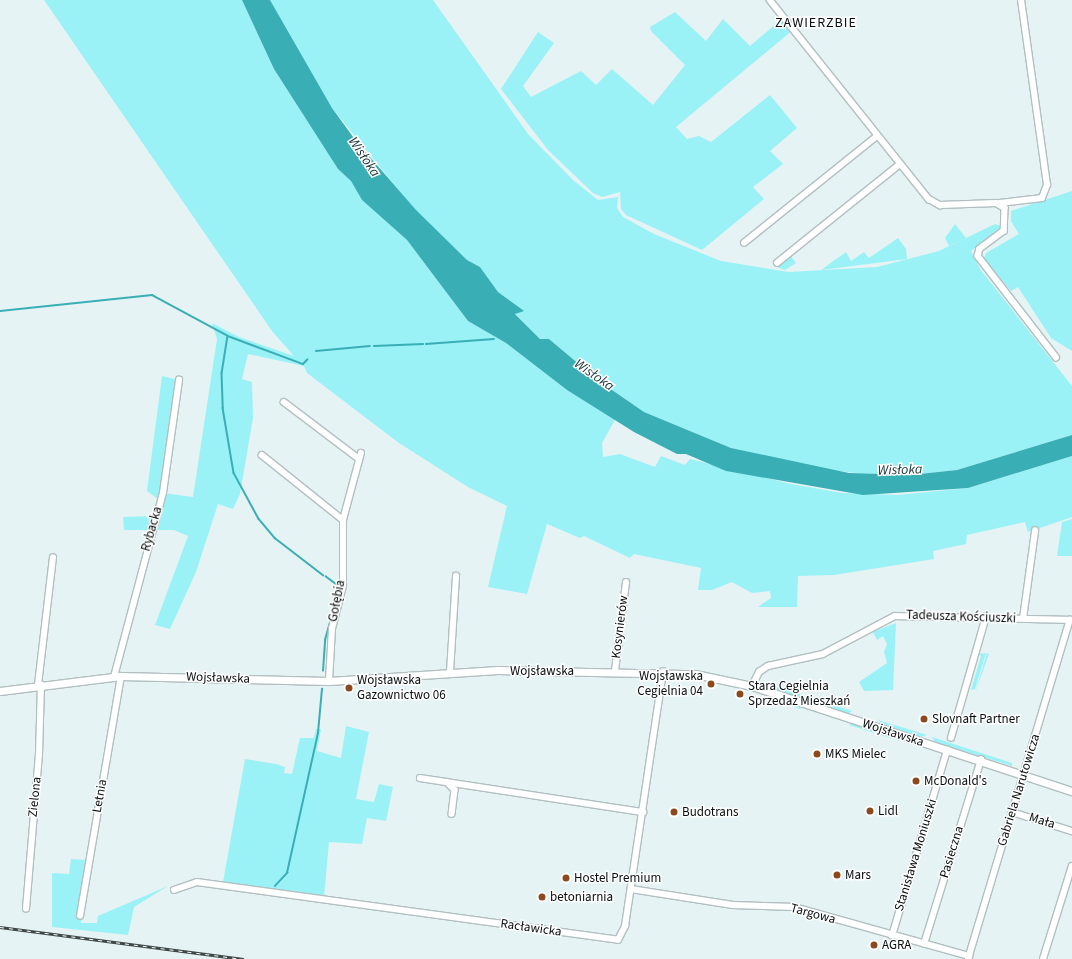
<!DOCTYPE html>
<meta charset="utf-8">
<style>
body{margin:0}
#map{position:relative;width:1072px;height:959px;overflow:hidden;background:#e5f3f4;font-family:"Source Sans 3",sans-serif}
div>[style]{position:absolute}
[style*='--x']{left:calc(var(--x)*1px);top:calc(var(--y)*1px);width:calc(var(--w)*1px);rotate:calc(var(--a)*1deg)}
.green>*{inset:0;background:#9af2f7;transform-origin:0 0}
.water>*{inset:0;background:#39aeb5}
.stream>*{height:1.5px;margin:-0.75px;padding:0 0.75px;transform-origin:0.75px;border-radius:0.75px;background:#39aeb5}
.roads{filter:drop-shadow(1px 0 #b2bfc0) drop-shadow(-1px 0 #b2bfc0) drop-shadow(0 1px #b2bfc0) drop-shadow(0 -1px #b2bfc0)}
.minor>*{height:5.5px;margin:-2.75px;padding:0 2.75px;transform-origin:2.75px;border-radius:2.75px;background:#fff}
.tertiary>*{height:7px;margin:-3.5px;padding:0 3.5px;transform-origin:3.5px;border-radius:3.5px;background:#fff}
.rail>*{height:3px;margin-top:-1.5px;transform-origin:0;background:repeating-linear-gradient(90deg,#fff 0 4.5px,#3f4747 0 9px);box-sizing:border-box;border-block:1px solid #3f4747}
.dots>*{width:11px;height:11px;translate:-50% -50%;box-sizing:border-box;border:2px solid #fff;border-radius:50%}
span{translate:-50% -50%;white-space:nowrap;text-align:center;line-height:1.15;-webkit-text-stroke:3px #fff;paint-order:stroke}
.street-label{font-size:13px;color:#090e0e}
.poi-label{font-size:13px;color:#090e0e}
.right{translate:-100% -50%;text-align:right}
.left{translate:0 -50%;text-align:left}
.neighbourhood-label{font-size:14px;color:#090e0e;letter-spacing:1px}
.water-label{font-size:14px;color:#223b3d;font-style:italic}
</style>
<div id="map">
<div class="green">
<i style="clip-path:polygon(44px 0,242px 0,274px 69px,338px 169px,351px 181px,362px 200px,407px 240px,468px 321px,506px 343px,567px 390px,616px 418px,602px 443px,603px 457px,620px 454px,655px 467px,661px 456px,685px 465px,690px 459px,791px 484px,842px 493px,898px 495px,968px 488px,1072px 456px,1072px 517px,1028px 532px,1025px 522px,967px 535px,966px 544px,933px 551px,934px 559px,834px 575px,798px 576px,797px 607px,758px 607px,771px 598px,770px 591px,752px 593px,732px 582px,712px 590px,698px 590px,701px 568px,634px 554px,630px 558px,584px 536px,580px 538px,547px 524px,527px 594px,488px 587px,507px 506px,468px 487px,399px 443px,307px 373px,304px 366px,248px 354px,242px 379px,252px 382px,253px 418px,240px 494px,233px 509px,218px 504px,196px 572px,170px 629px,155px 625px,188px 536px,174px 530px,124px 530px,123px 517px,153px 516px,158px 499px,147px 491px,162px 376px,179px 380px,163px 493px,193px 497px,217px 339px,212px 323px,239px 337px,294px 356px,272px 331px)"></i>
<i style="clip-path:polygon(270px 0,433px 0,528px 134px,573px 180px,598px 200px,618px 197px,617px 208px,623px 217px,654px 234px,721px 261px,789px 272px,877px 267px,939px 251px,995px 224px,1002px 227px,971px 251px,980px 269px,1072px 386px,1072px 435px,957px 470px,910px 475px,863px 474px,824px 469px,731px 448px,644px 412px,599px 381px,549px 339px,540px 339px,515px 313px,518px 307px,498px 292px,480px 267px,467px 260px,415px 210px,332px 108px)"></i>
<i style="clip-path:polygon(675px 12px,706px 41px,723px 19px,750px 46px,783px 18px,793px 30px,676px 127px,687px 139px,699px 136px,711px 142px,770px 95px,797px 128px,770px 151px,783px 164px,753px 187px,764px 199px,702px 250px,626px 215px,621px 209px,620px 192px,602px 197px,593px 193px,548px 150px,501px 89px,538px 32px,554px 43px,523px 86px,531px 97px,581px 71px,596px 85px,612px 69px,653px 105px,685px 65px,651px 31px,650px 27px)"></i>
<i style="clip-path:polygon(1072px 191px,1072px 351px,1051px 338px,1018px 287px,1011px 291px,984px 258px,986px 253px,1019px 234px,1011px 221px,1011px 211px)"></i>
<i style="clip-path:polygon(955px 224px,966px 238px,949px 246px,945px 238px)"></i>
<i style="clip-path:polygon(898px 238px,906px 249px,907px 259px,821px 270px,846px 252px,851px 261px,864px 252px,869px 258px)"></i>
<i style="clip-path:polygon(789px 254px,796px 263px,785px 270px,776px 267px)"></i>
<i style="clip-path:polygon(1072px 519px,1072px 556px,1057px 556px,1062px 522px)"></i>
<i style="clip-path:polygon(896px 623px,893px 690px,864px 691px,859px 682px,887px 663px,884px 652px,887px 644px,883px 636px,877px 640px,873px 632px)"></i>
<i style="clip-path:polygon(986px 653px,975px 689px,971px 690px,981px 656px,978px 654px)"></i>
<i style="clip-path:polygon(987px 653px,989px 654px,976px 690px,976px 689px)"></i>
<i style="clip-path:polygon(771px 685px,852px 711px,848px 714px,769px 688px)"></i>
<i style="left:767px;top:695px;width:36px;height:3px;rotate:18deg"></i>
<i style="clip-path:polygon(878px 720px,927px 735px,921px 737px,882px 725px)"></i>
<i style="clip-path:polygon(852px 723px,899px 738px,900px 741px,849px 725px)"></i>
<i style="clip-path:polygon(346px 726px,369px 732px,356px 799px,374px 802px,379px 784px,393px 787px,386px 821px,367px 818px,362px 844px,329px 842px,324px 897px,223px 882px,245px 759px,276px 764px,285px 767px,284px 773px,292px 774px,300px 738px,314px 738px,316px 729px,321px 729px,317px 751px,341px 758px)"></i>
<i style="clip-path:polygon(932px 737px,1012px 763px,1012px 766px,935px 742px)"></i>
<i style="clip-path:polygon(71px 859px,86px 860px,81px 923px,97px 923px,98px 916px,168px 886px,134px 907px,128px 935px,52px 927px,52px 873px,69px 874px)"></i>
</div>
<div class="water">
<i style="clip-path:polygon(242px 0,270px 0,332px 108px,356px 141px,416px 210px,467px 260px,480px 267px,498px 292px,524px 311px,515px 314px,540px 339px,549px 339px,599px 381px,644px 412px,731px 448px,849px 473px,910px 475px,957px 470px,1072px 435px,1072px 456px,968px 488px,863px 495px,726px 471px,686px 454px,677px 454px,634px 432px,567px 390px,506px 343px,468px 321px,407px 240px,362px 200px,351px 181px,338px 169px,274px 69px)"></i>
</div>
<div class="stream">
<i style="--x:0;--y:311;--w:153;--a:-6"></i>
<i style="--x:152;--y:295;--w:86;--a:28.3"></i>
<i style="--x:228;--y:336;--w:80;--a:20.5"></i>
<i style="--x:303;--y:364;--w:6;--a:-45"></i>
<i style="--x:228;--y:336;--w:37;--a:99"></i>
<i style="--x:222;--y:373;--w:35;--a:88"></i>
<i style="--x:223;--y:408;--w:66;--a:80.4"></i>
<i style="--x:234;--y:473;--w:52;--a:61.5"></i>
<i style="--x:259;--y:519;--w:25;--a:50"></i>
<i style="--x:275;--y:538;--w:61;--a:37.6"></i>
<i style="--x:426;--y:344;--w:68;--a:-4.2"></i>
<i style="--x:374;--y:346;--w:49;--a:-2.3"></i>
<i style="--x:316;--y:351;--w:54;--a:-5.3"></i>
<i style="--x:323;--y:671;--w:31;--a:-86"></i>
<i style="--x:325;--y:640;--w:51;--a:-74.1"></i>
<i style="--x:339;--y:591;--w:5;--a:-101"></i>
<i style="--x:338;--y:586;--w:15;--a:-143"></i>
<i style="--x:275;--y:886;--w:18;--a:-47"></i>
<i style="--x:287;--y:873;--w:143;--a:-77.5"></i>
<i style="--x:318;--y:733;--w:44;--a:-84.8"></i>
</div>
<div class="roads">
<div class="minor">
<i style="--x:770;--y:0;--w:255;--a:51.4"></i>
<i style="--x:929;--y:199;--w:13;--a:29"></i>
<i style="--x:940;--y:205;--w:56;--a:-2"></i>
<i style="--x:996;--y:203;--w:10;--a:29"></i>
<i style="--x:1005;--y:208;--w:23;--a:92"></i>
<i style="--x:1004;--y:231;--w:30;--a:143"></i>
<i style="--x:980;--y:249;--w:7;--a:106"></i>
<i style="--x:978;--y:256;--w:128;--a:52.3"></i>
<i style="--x:1000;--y:203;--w:42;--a:-6.8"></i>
<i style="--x:1042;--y:198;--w:14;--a:-69"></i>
<i style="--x:1047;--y:185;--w:187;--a:-98"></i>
<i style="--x:744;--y:243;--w:171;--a:-38.8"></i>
<i style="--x:777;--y:263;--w:158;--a:-38.8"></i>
<i style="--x:284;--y:402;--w:93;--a:37.1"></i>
<i style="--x:262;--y:455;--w:104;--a:38.7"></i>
<i style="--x:1023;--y:619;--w:89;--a:-82.2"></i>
<i style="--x:615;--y:671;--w:89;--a:-82.9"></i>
<i style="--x:450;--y:672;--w:96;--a:-86.4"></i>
<i style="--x:114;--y:677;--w:190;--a:-75.1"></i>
<i style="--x:163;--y:493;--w:114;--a:-81.9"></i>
<i style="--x:329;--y:681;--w:52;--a:-86.7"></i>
<i style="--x:332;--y:629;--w:44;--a:-75.7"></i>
<i style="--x:343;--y:586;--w:66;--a:-90"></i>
<i style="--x:343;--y:520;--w:69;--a:-75"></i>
<i style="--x:38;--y:685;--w:128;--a:-83.3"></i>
<i style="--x:752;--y:686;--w:16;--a:-63"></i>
<i style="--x:759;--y:672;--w:11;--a:-34"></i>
<i style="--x:768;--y:666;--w:56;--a:-12.3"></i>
<i style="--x:823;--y:654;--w:81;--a:-27.8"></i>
<i style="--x:895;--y:616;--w:177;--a:1.3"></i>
<i style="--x:951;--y:738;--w:126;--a:-73.9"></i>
<i style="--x:420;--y:778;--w:226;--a:8.7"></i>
<i style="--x:447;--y:782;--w:11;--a:45"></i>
<i style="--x:455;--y:790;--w:24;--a:97"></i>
<i style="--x:1012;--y:812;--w:63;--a:17.6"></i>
<i style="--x:631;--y:889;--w:103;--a:8.9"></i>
<i style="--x:733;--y:905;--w:61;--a:1.9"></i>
<i style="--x:794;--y:907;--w:182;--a:15.6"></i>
<i style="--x:174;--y:890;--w:24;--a:-19"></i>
<i style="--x:197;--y:882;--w:425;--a:7.8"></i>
<i style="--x:618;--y:940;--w:16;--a:-63"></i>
<i style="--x:625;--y:926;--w:257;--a:-81.5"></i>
<i style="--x:26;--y:909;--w:155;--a:-85.2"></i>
<i style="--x:39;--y:755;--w:70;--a:-88.4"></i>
<i style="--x:80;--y:916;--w:243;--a:-80.3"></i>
<i style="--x:892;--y:936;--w:194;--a:-73.5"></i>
<i style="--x:924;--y:944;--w:193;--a:-72.8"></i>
<i style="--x:968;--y:959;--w:354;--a:-73.3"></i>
<i style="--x:1043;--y:959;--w:97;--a:-72.7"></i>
</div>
<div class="tertiary">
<i style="--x:0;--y:691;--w:122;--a:-7.1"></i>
<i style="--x:121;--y:676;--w:208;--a:1.4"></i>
<i style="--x:329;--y:681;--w:169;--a:-3.7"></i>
<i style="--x:498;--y:670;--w:197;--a:1.2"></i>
<i style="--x:695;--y:674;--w:58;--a:11.9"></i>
<i style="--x:752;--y:686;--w:337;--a:18.2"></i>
</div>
</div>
<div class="rail">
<i style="--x:0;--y:927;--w:246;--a:7.5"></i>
</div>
<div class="dots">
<i style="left:711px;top:684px;background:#8c491c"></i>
<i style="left:349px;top:688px;background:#8c491c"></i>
<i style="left:740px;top:694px;background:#8c491c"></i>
<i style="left:924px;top:719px;background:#8c491c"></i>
<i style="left:817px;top:754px;background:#8c491c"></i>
<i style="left:916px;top:781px;background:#8c491c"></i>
<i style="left:870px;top:811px;background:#8c491c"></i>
<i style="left:674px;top:812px;background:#8c491c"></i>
<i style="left:837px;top:875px;background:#8c491c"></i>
<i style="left:566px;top:878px;background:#8c491c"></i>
<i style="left:542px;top:897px;background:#8c491c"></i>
<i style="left:874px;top:945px;background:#8c491c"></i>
</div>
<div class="street-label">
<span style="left:152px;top:529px;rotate:-74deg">Rybacka</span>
<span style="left:337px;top:601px;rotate:-79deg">Gołębia</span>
<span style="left:961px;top:617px;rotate:2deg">Tadeusza Kościuszki</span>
<span style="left:620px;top:627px;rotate:-83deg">Kosynierów</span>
<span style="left:542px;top:671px">Wojsławska</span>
<span style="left:218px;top:678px;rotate:2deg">Wojsławska</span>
<span style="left:893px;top:733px;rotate:18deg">Wojsławska</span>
<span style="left:1019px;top:790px;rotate:-73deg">Gabriela Narutowicza</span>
<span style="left:100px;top:796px;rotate:-80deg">Letnia</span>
<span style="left:35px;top:797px;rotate:-84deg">Zielona</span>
<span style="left:1042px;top:821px;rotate:17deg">Mała</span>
<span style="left:952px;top:852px;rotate:-73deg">Pasieczna</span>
<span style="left:916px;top:855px;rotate:-73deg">Stanisława Moniuszki</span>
<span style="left:813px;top:914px;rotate:15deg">Targowa</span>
<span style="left:531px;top:928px;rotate:8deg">Racławicka</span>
</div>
<div class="poi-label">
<span class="right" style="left:703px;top:684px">Wojsławska<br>Cegielnia 04</span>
<span class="left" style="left:357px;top:688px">Wojsławska<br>Gazownictwo 06</span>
<span class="left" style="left:748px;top:694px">Stara Cegielnia<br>Sprzedaż Mieszkań</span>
<span class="left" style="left:932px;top:719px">Slovnaft Partner</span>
<span class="left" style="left:825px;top:754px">MKS Mielec</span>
<span class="left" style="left:924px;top:781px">McDonald's</span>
<span class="left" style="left:878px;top:811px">Lidl</span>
<span class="left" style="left:682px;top:812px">Budotrans</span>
<span class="left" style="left:845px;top:875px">Mars</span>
<span class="left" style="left:574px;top:878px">Hostel Premium</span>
<span class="left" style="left:550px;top:897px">betoniarnia</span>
<span class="left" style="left:882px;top:945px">AGRA</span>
</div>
<div class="neighbourhood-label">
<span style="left:816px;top:23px">ZAWIERZBIE</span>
</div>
<div class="water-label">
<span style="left:364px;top:157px;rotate:56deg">Wisłoka</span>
<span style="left:594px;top:375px;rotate:35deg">Wisłoka</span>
<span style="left:900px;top:470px;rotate:-2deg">Wisłoka</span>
</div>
</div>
